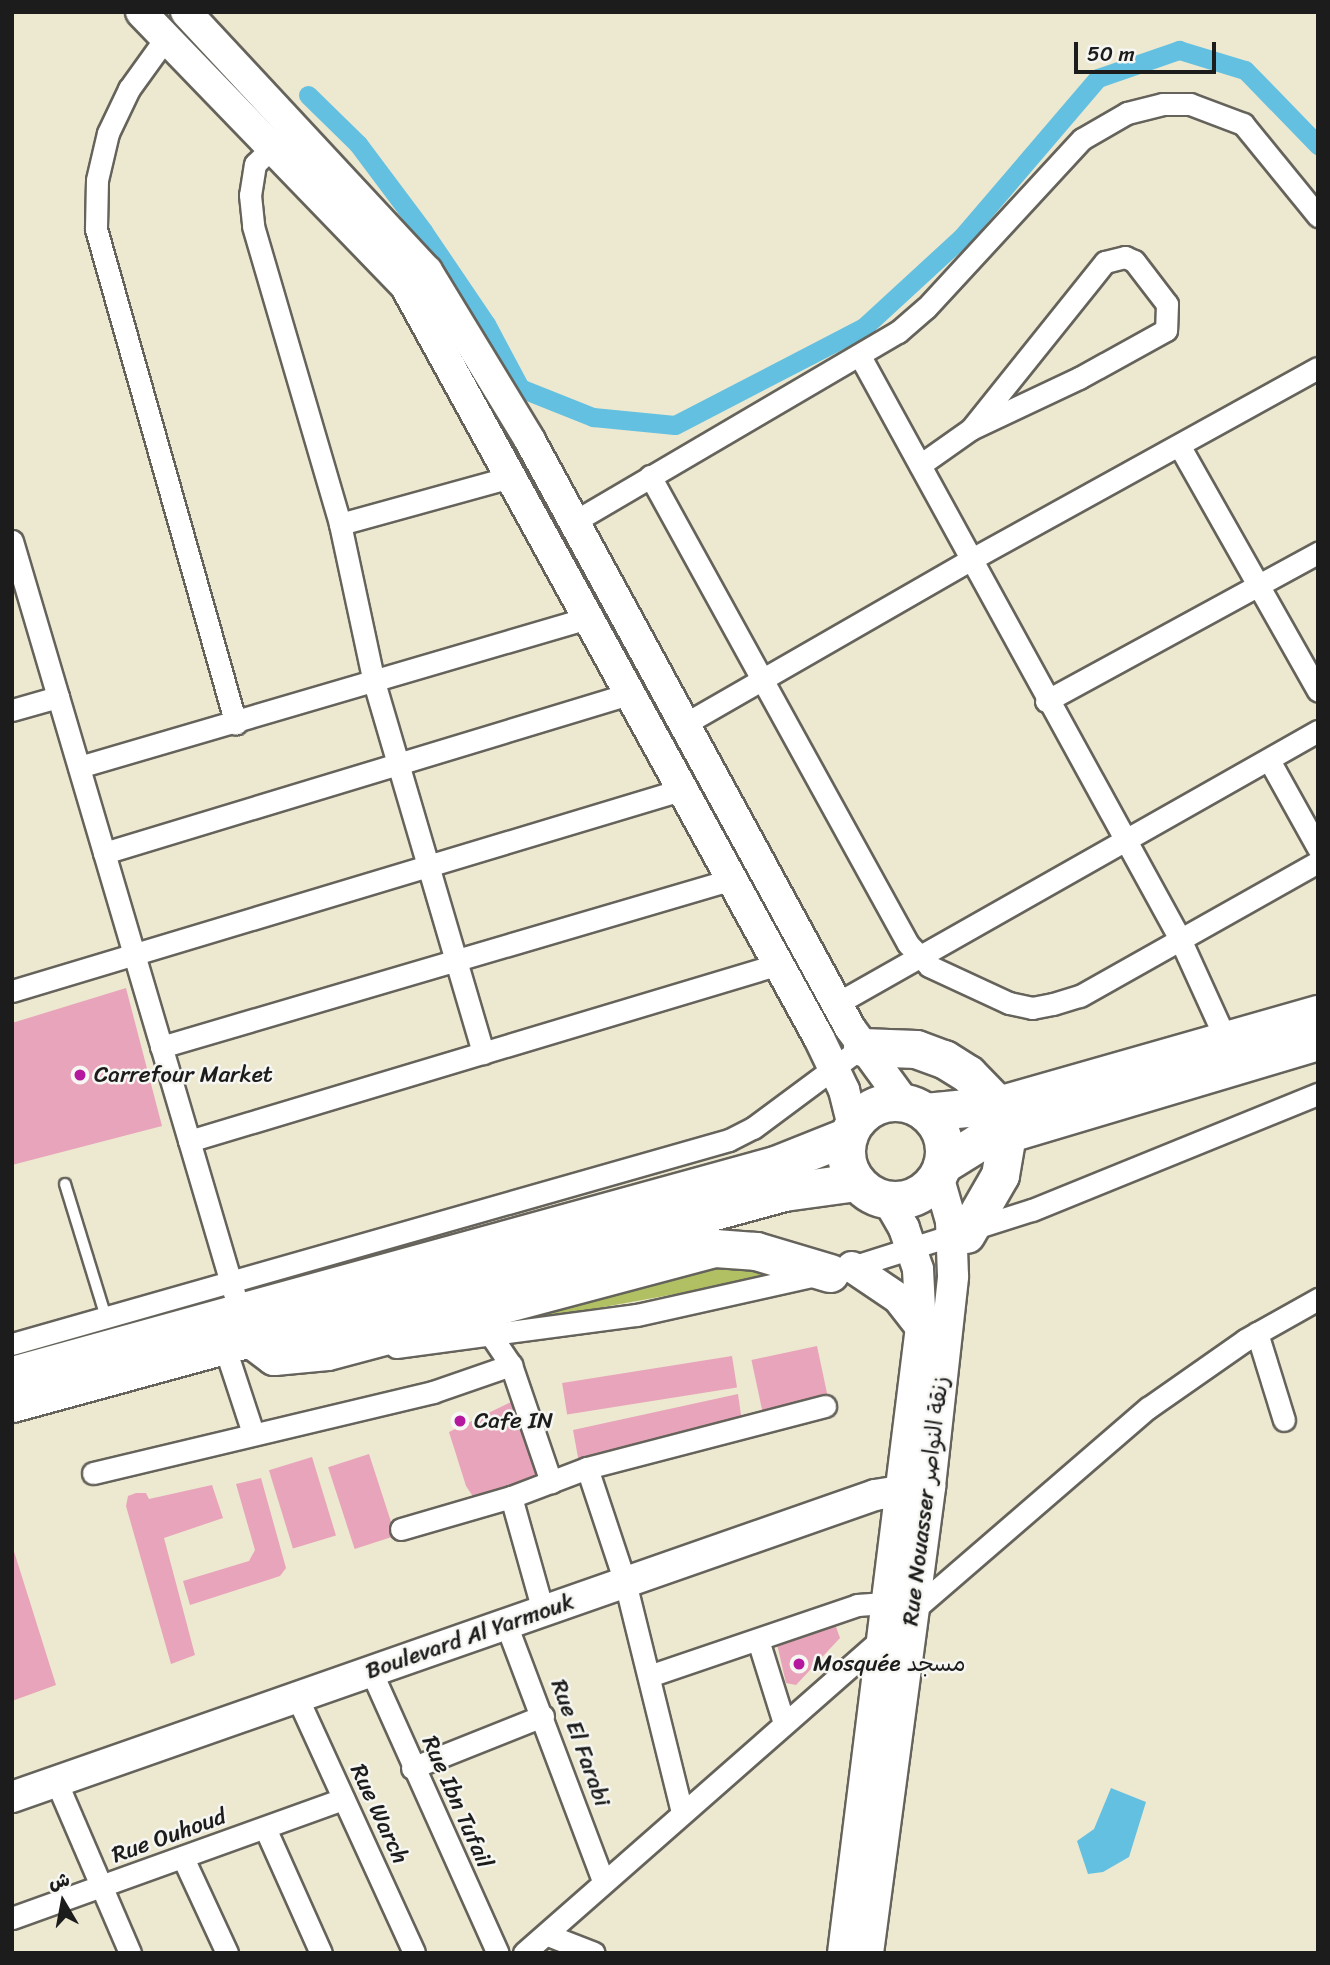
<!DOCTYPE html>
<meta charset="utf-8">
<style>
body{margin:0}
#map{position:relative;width:1330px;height:1965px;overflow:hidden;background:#ede8d0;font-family:Sriracha,"Playpen Sans Arabic",sans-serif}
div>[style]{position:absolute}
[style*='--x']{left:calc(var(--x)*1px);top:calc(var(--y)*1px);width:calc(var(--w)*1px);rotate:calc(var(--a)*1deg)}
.green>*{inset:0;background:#b0c063}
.water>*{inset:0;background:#63c0e1}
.canal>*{height:19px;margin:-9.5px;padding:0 9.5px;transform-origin:9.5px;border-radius:9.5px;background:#63c0e1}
.building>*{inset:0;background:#e8a4ba;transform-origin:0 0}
.roads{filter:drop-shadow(2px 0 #65635b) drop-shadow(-2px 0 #65635b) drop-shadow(0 2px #65635b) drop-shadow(0 -2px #65635b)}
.lane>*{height:10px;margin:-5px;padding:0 5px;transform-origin:5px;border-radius:5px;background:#fff}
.street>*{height:21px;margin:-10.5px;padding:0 10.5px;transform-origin:10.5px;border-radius:10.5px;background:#fff}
.secondary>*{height:30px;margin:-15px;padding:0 15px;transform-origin:15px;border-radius:15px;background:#fff}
.highway>*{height:37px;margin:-18.5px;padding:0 18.5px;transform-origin:18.5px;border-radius:18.5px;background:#fff}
.highway>.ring{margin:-18.5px;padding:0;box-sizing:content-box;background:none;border:37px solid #fff;border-radius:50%}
.dots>*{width:19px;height:19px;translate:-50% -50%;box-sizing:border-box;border:4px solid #f6f6f2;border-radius:50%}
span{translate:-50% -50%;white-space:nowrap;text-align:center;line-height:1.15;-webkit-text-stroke:5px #f6f6f2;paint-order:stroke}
.poi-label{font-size:23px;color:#1c1c1c}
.left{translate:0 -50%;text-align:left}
.street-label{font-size:23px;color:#1c1c1c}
.frame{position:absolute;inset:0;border:14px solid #1c1c1c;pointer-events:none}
.north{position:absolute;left:28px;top:1867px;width:70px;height:70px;-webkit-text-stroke:5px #f6f6f2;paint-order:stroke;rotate:350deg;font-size:19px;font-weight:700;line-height:28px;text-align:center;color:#1c1c1c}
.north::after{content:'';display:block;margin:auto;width:24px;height:32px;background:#1c1c1c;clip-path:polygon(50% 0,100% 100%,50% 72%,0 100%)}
.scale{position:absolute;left:1074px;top:42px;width:142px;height:32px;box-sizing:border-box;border:4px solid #1c1c1c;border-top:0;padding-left:9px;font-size:21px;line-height:24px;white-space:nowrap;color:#1c1c1c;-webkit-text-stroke:5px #f6f6f2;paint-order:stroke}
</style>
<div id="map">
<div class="green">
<i style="clip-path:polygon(741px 1257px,775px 1276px,487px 1328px)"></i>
</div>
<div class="water">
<i style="clip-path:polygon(1111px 1788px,1146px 1802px,1129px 1857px,1103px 1872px,1088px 1874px,1077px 1841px,1094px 1829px)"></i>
</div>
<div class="canal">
<i style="--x:308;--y:95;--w:70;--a:44.4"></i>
<i style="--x:358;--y:144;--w:109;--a:53.2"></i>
<i style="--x:423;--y:231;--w:112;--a:55.9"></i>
<i style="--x:486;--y:324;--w:72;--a:62"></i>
<i style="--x:520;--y:388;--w:79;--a:21.7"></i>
<i style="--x:593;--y:417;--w:82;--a:5.6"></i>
<i style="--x:675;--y:425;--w:213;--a:-27.4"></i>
<i style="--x:864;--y:327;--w:133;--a:-42.6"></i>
<i style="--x:962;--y:237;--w:209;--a:-49.5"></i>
<i style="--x:1098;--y:78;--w:86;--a:-19.1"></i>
<i style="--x:1179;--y:50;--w:69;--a:16.9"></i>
<i style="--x:1245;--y:70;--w:105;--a:45.8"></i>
</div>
<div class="building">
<i style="clip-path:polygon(126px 988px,162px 1126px,12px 1165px,12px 1023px)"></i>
<i style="left:817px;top:1346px;width:55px;height:67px;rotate:78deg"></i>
<i style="left:732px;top:1356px;width:32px;height:172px;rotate:81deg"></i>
<i style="clip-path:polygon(738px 1394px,742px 1422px,579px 1463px,573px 1430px)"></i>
<i style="clip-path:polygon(515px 1400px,541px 1477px,476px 1501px,466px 1486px,449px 1432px)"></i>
<i style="left:369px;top:1454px;width:86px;height:43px;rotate:72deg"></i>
<i style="left:312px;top:1457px;width:82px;height:45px;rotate:73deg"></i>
<i style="clip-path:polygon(261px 1478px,286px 1568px,280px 1576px,190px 1605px,183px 1581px,249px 1561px,255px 1550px,236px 1484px)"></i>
<i style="clip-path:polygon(212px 1485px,223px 1518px,164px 1538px,195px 1655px,171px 1664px,126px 1506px,128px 1496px,136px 1493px,146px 1493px,149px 1499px)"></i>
<i style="clip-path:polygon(12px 1545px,56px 1685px,12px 1701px)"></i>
<i style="clip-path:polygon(835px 1624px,840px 1638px,796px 1685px,786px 1683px,777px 1644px)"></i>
</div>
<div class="roads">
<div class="lane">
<i style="--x:65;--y:1184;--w:139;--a:72.9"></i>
</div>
<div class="street">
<i style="--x:165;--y:39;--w:62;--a:125.8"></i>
<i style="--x:129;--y:89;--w:49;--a:115.5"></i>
<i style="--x:108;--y:133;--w:48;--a:103.2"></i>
<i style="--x:97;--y:180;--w:49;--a:91.2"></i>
<i style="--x:96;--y:229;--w:514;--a:74.21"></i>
<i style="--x:282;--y:138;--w:37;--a:136"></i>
<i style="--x:255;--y:164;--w:31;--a:99"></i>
<i style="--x:250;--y:195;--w:31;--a:84"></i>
<i style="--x:253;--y:226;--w:310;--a:73.7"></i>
<i style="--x:340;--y:524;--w:162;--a:77.9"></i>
<i style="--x:374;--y:682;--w:387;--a:73.6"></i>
<i style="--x:861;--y:358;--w:663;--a:61.23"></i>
<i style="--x:1180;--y:939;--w:113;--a:65.5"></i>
<i style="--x:1180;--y:447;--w:280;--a:60.5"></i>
<i style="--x:920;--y:465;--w:62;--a:-35.2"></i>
<i style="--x:971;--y:429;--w:214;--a:-51.3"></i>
<i style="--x:1105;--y:262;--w:21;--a:-14"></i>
<i style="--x:1125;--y:257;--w:10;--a:24"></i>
<i style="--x:1134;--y:261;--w:54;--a:52.5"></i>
<i style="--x:1167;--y:304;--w:26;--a:92"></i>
<i style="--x:1166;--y:330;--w:99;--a:151.1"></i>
<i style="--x:1079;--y:378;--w:119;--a:154.7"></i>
<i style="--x:650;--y:476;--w:534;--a:61.13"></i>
<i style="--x:908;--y:944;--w:30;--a:46"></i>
<i style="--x:929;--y:966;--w:88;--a:24.8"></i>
<i style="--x:1009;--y:1003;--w:24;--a:12"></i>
<i style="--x:1032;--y:1008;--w:21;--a:-11"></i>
<i style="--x:1053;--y:1004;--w:28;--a:-17"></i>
<i style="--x:1080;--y:996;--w:273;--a:-29.4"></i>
<i style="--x:572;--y:523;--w:378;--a:-30.4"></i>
<i style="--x:898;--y:332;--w:37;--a:-41"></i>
<i style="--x:926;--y:308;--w:230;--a:-47.3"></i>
<i style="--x:1082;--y:139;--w:52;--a:-30"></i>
<i style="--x:1127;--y:113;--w:37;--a:-14"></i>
<i style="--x:1163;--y:104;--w:27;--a:0"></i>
<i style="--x:1190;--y:104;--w:57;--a:20.7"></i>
<i style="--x:1243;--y:124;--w:119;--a:50.8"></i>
<i style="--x:340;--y:524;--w:180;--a:-15.4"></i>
<i style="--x:12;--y:541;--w:784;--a:73.55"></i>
<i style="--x:1046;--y:701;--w:310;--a:-28.6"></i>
<i style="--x:12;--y:710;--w:48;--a:-15.8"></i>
<i style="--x:683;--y:725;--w:331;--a:-29.9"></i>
<i style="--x:970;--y:560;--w:397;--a:-28.9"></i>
<i style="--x:1269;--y:760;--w:101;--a:60.9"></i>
<i style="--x:79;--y:767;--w:534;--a:-16.33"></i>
<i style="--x:104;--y:853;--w:552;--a:-16.86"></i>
<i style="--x:12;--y:991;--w:702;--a:-16.73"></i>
<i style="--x:836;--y:1004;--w:554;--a:-29.53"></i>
<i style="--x:161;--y:1047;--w:596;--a:-16.37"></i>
<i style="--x:189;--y:1141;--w:616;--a:-16.7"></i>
<i style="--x:1257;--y:1333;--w:91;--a:72.8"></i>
<i style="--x:492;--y:1337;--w:34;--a:56"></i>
<i style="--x:511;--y:1365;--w:124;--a:71.1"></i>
<i style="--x:12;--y:1344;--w:745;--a:-15.88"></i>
<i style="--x:729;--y:1140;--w:27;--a:-27"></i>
<i style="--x:753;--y:1128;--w:136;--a:-36.6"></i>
<i style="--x:224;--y:1345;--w:93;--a:71.8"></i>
<i style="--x:396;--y:1347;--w:243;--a:-7.6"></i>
<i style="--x:637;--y:1315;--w:220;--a:-12.6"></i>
<i style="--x:852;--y:1267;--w:189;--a:-17.6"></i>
<i style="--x:1032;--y:1210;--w:309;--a:-22.1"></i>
<i style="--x:587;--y:1468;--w:120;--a:71.6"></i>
<i style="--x:625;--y:1582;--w:237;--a:76.1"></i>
<i style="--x:93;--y:1473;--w:350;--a:-13.4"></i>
<i style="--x:433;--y:1392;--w:83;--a:-19.1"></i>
<i style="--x:511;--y:1497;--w:118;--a:74.3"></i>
<i style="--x:401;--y:1529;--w:115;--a:-16.2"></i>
<i style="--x:511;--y:1497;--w:81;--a:-20.9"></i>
<i style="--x:587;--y:1468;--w:246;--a:-14.6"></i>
<i style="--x:909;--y:1614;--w:316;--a:-40.8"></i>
<i style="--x:1148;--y:1408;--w:118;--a:-35"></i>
<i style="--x:1245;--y:1340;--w:84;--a:-29.3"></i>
<i style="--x:506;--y:1624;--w:275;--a:69.3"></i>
<i style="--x:758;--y:1640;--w:87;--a:72.6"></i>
<i style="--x:371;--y:1671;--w:309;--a:65.8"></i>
<i style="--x:649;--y:1676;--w:220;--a:-18.8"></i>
<i style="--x:857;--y:1605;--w:42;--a:-4.1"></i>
<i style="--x:297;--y:1697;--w:281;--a:65.4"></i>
<i style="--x:412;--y:1768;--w:141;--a:-21.7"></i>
<i style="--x:56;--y:1781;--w:187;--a:66.7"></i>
<i style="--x:265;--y:1828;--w:137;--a:65.9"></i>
<i style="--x:183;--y:1858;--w:105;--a:65.1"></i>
<i style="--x:12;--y:1918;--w:352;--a:-19.8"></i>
<i style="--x:548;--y:1935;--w:49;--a:21.4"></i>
<i style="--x:524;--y:1953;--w:480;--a:-41.3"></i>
</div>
<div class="secondary">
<i style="--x:141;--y:12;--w:380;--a:46"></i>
<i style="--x:405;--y:285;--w:859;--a:61.2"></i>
<i style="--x:819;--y:1038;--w:58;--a:64.3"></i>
<i style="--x:844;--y:1090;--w:37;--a:76"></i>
<i style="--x:186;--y:12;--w:354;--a:47.1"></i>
<i style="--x:427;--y:271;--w:197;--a:58.7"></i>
<i style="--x:529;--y:439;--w:671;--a:61.41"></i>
<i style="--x:850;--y:1028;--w:92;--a:53.9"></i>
<i style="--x:852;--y:1267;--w:55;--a:34"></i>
<i style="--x:898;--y:1298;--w:37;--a:52"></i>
<i style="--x:12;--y:1797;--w:914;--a:-19.29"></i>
<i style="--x:875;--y:1495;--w:56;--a:-9.3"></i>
<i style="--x:843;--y:1953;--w:631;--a:-82.9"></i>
<i style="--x:921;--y:1327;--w:58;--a:-93"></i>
<i style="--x:918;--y:1269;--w:43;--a:-108.9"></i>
<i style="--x:904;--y:1228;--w:34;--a:-120"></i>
<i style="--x:868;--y:1953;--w:471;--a:-82.4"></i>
<i style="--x:930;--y:1486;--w:211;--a:-83.7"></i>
<i style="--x:953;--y:1276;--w:55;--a:-92.1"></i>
<i style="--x:951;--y:1221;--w:47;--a:-106.1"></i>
</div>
<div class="highway">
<i style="--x:862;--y:1047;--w:54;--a:2.1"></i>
<i style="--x:916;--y:1049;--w:30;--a:20"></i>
<i style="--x:944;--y:1059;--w:28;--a:32"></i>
<i style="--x:968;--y:1074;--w:43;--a:45.9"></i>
<i class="ring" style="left:846px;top:1102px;width:61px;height:61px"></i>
<i style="--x:925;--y:1112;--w:73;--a:-5.5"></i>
<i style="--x:998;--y:1105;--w:333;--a:-15.9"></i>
<i style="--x:942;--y:1165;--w:44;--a:-31.9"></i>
<i style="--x:979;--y:1142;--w:354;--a:-16.6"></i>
<i style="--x:966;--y:1234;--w:68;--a:-60"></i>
<i style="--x:1000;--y:1175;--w:42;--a:-80.3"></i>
<i style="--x:250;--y:1338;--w:30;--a:37"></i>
<i style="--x:274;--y:1356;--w:53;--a:-5.4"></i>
<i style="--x:327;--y:1351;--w:401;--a:-14.9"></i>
<i style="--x:715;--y:1248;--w:41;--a:4.2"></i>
<i style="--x:756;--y:1251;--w:77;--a:16.6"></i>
<i style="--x:12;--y:1375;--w:791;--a:-15.39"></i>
<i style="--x:775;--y:1165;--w:79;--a:-21.7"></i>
<i style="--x:12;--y:1403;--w:800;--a:-15.29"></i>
<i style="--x:784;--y:1192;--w:73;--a:-7.9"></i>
</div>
</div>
<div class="dots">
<i style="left:80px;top:1075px;background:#b5179e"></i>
<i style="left:460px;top:1421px;background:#b5179e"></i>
<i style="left:799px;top:1664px;background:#b5179e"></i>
</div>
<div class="poi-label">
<span class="left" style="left:94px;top:1075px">Carrefour Market</span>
<span class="left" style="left:474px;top:1421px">Cafe IN</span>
<span class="left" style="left:813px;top:1664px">Mosquée مسجد</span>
</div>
<div class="street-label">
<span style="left:926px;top:1501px;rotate:-83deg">Rue Nouasser زنقة النواصر</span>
<span style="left:470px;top:1637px;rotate:-19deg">Boulevard Al Yarmouk</span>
<span style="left:580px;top:1743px;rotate:70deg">Rue El Farabi</span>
<span style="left:457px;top:1802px;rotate:66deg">Rue Ibn Tufail</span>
<span style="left:379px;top:1814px;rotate:65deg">Rue Warch</span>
<span style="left:169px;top:1836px;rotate:-20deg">Rue Ouhoud</span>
</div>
<div class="frame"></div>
<div class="north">ش</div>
<div class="scale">50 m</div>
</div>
